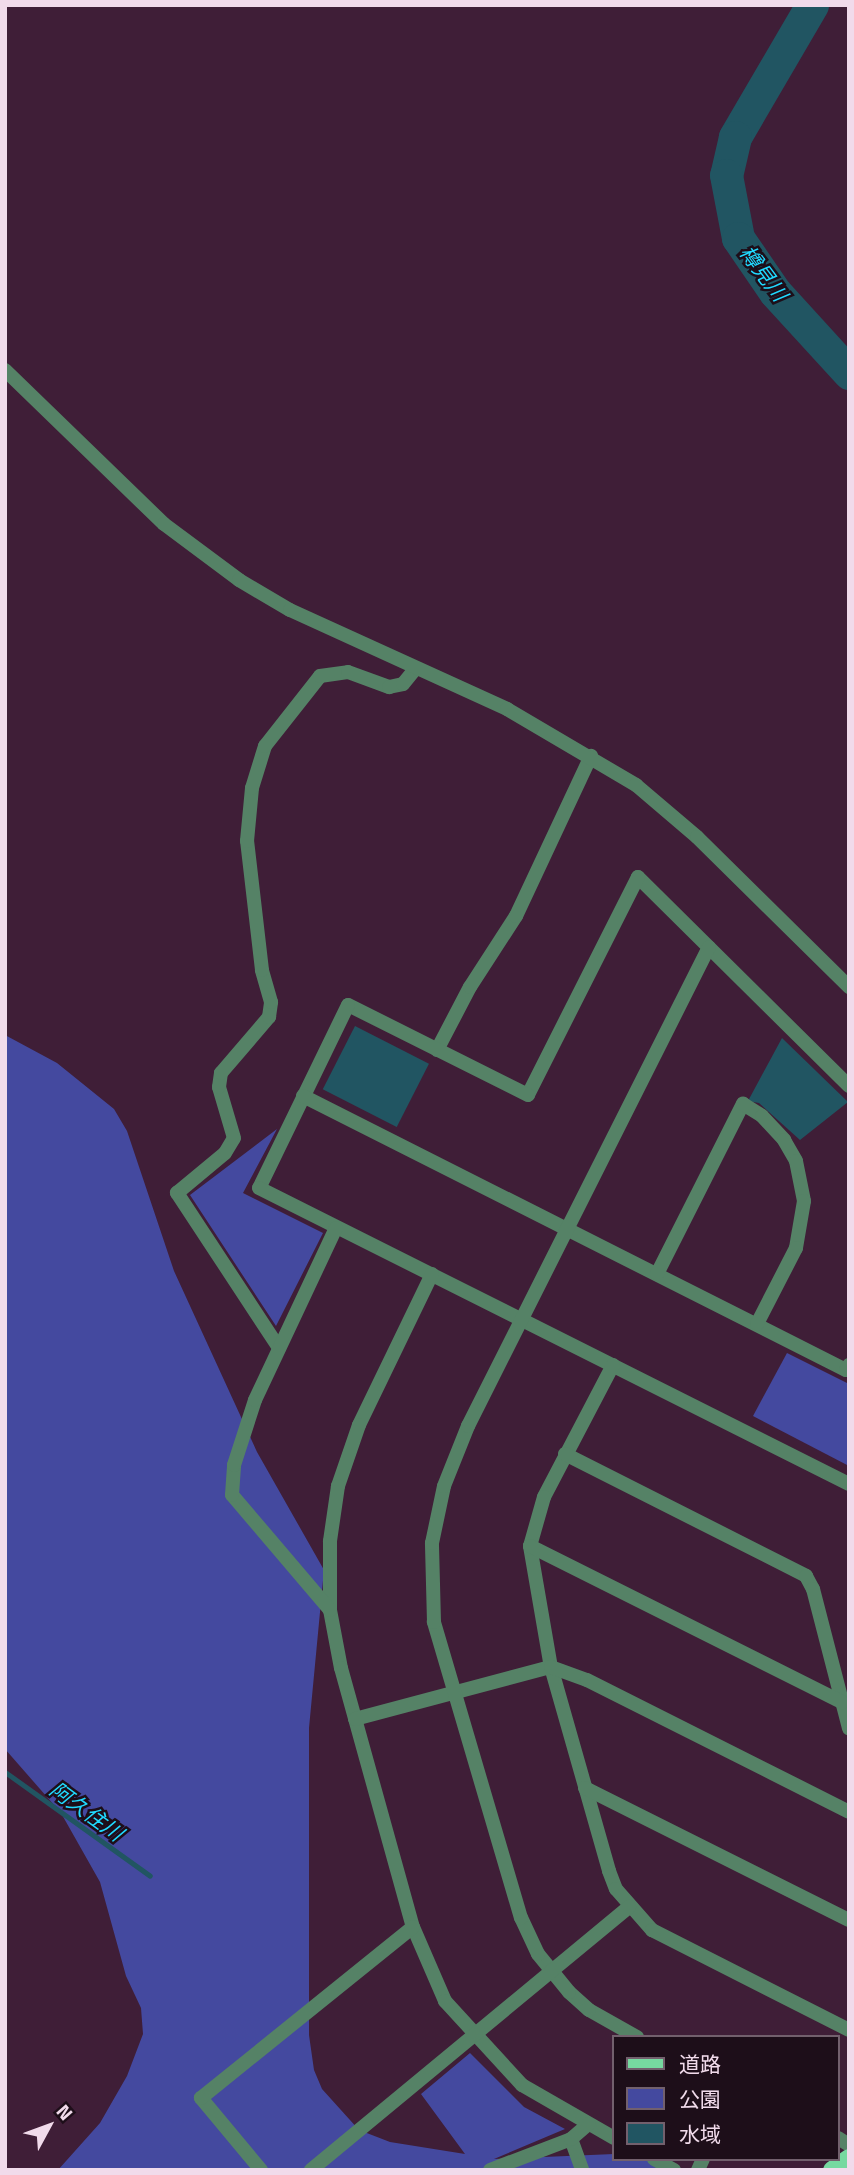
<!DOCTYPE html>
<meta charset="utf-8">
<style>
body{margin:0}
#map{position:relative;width:854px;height:2175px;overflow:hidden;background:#3f1e37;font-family:"Titillium Web","Noto Sans JP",sans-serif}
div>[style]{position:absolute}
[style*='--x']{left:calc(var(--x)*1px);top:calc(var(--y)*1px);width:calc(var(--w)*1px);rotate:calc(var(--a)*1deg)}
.green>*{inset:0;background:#44499f}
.water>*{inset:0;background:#215562;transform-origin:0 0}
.stream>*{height:5px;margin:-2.5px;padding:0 2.5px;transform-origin:2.5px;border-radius:2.5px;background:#215562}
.river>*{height:33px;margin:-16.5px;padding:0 16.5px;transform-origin:16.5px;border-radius:16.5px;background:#215562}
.minor>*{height:14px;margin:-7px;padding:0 7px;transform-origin:7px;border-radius:7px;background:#558266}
.tertiary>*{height:14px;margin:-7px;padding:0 7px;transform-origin:7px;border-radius:7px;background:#558266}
.primary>*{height:18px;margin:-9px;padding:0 9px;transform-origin:9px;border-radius:9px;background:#76d9a0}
span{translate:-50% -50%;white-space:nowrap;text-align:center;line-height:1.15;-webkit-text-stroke:5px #1d0e19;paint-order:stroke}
.water-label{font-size:21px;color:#20daff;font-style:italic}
.frame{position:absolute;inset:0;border:7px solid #f1dbeb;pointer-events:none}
.legend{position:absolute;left:612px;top:2035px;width:228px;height:126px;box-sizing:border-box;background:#1d0e19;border:2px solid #72606d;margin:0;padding:9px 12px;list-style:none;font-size:21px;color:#f1dbeb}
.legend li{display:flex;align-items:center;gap:14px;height:35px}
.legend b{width:35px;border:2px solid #72606d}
.north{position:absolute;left:14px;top:2091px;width:70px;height:70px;-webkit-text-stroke:5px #1d0e19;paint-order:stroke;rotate:49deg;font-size:19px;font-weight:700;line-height:28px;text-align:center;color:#f1dbeb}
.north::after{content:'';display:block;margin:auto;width:24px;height:32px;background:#f1dbeb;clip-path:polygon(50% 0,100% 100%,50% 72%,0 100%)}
</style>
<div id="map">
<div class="green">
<i style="clip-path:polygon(5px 1035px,57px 1063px,114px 1109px,127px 1131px,174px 1271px,257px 1452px,324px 1570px,309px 1728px,309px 2035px,314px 2070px,322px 2089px,359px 2130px,390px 2142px,465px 2154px,421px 2094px,470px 2053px,524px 2107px,565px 2129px,494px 2159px,614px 2154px,614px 2159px,669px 2159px,680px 2170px,58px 2170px,100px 2123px,127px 2076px,143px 2034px,141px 2008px,126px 1976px,100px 1882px,61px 1813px,5px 1749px)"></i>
<i style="clip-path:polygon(277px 1129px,243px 1193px,323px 1233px,276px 1326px,190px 1195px)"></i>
<i style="clip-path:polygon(787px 1353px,849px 1384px,849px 1466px,753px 1416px)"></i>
</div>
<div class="water">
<i style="left:355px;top:1026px;width:83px;height:71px;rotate:27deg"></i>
<i style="clip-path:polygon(782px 1038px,848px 1102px,800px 1140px,759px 1103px,748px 1101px)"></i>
</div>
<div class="stream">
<i style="--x:5;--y:1772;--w:178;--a:35.6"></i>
</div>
<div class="river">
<i style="--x:812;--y:5;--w:153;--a:120.3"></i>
<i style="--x:735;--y:137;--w:39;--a:103"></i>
<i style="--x:726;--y:175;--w:64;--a:79.2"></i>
<i style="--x:738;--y:238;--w:65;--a:55.6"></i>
<i style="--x:775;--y:292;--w:110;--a:47.6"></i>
</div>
<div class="minor">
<i style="--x:437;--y:1050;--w:71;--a:-62.4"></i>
<i style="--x:470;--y:987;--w:85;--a:-57.1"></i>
<i style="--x:516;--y:916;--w:177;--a:-64.9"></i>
<i style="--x:849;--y:1086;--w:297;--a:-135.3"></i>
<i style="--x:638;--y:877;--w:244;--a:116.8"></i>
<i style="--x:528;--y:1095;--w:201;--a:-153.4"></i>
<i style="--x:348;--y:1005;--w:203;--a:115.9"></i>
<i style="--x:259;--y:1188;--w:660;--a:26.64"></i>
<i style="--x:303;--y:1096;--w:608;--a:26.78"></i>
<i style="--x:846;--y:1370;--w:6;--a:-59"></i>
<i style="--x:432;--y:1274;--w:168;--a:115.8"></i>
<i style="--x:359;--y:1425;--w:65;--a:109"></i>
<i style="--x:338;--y:1486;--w:56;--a:98.3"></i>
<i style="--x:330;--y:1541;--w:69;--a:90"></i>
<i style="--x:330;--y:1610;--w:59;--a:79.3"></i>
<i style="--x:341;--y:1668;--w:269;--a:74.5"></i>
<i style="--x:413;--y:1927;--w:81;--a:66.6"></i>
<i style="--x:445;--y:2001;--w:114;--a:47.5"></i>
<i style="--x:522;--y:2085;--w:106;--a:29.9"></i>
<i style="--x:657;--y:1274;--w:191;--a:-63.2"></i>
<i style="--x:743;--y:1104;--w:22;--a:32"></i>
<i style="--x:762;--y:1116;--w:33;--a:47"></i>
<i style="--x:784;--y:1140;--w:24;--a:60"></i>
<i style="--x:796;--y:1161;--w:41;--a:78.7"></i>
<i style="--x:804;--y:1201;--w:48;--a:99.7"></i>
<i style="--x:796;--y:1248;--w:85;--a:117.2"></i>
<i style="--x:279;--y:1348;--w:186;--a:-123.3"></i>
<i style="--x:177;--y:1193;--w:62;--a:-39.8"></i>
<i style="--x:225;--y:1153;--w:17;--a:-59"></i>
<i style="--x:234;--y:1138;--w:53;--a:-106.4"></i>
<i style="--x:219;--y:1087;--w:14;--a:-82"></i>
<i style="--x:221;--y:1073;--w:74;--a:-49.4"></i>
<i style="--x:269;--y:1017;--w:15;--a:-82"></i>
<i style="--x:271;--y:1002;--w:33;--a:-106"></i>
<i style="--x:262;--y:970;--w:130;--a:-96.6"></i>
<i style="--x:247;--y:841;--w:53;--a:-84.6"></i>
<i style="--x:252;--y:788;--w:44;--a:-72.8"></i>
<i style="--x:265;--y:746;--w:89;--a:-51.8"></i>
<i style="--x:320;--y:676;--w:28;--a:-8"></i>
<i style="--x:348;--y:672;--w:44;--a:20.1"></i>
<i style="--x:389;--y:687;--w:14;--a:-12"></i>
<i style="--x:403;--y:684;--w:19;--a:-51"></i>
<i style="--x:613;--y:1365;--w:149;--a:117.6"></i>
<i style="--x:544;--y:1497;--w:51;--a:105.9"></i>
<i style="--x:530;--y:1546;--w:123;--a:80.2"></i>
<i style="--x:551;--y:1667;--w:212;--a:74.1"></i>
<i style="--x:609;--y:1871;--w:19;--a:69"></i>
<i style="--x:616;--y:1889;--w:55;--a:48.7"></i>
<i style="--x:652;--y:1930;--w:221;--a:26.9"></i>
<i style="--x:565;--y:1454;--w:270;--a:26.8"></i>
<i style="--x:806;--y:1576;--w:15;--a:62"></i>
<i style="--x:813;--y:1589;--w:144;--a:75.5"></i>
<i style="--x:530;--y:1546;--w:349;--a:26.6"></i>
<i style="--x:330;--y:1610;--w:151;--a:-130.4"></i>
<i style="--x:232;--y:1495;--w:30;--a:-86"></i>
<i style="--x:234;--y:1465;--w:68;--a:-72.1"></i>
<i style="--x:255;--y:1400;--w:190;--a:-64.8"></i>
<i style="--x:355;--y:1719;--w:203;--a:-14.9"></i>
<i style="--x:551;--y:1667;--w:38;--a:20"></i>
<i style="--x:587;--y:1680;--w:293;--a:26.7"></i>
<i style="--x:585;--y:1788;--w:295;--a:26.6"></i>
<i style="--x:637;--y:2037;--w:55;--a:-150.6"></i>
<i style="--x:589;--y:2010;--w:27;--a:-138"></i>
<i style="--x:569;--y:1992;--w:49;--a:-129.2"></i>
<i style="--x:538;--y:1954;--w:40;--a:-115"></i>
<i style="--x:521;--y:1918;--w:309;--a:-106.4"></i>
<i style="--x:434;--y:1622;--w:79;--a:-91.5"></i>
<i style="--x:432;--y:1543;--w:58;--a:-78.1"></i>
<i style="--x:444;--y:1486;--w:65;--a:-68.2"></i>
<i style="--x:468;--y:1426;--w:536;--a:-63.29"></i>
<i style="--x:838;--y:2138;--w:13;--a:32"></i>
<i style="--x:571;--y:2139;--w:33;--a:70"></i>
<i style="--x:654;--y:2159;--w:23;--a:29"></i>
<i style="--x:261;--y:2170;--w:94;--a:-129.8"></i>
<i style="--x:201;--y:2098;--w:272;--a:-38.9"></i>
<i style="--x:311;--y:2170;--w:413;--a:-39.6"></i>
<i style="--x:490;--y:2170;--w:87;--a:-20.9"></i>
<i style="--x:571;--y:2139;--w:23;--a:-41"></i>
<i style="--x:698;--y:2170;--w:12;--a:-66"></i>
</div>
<div class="tertiary">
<i style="--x:5;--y:370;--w:221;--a:44.1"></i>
<i style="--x:164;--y:524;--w:94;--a:36.7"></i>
<i style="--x:239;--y:580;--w:59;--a:30.5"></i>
<i style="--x:290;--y:610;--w:239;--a:24.5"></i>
<i style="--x:507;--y:709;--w:150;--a:30.5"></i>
<i style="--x:636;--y:785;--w:80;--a:40.4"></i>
<i style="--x:697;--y:837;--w:214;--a:44.6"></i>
</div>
<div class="primary">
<i style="--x:832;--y:2170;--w:21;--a:-35"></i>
</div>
<div class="water-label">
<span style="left:764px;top:273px;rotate:53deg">樽見川</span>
<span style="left:87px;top:1811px;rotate:36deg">阿久住川</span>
</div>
<div class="frame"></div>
<ul class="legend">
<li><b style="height:9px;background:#76d9a0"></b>道路</li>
<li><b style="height:19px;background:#44499f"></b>公園</li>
<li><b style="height:19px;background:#215562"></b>水域</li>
</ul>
<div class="north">N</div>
</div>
